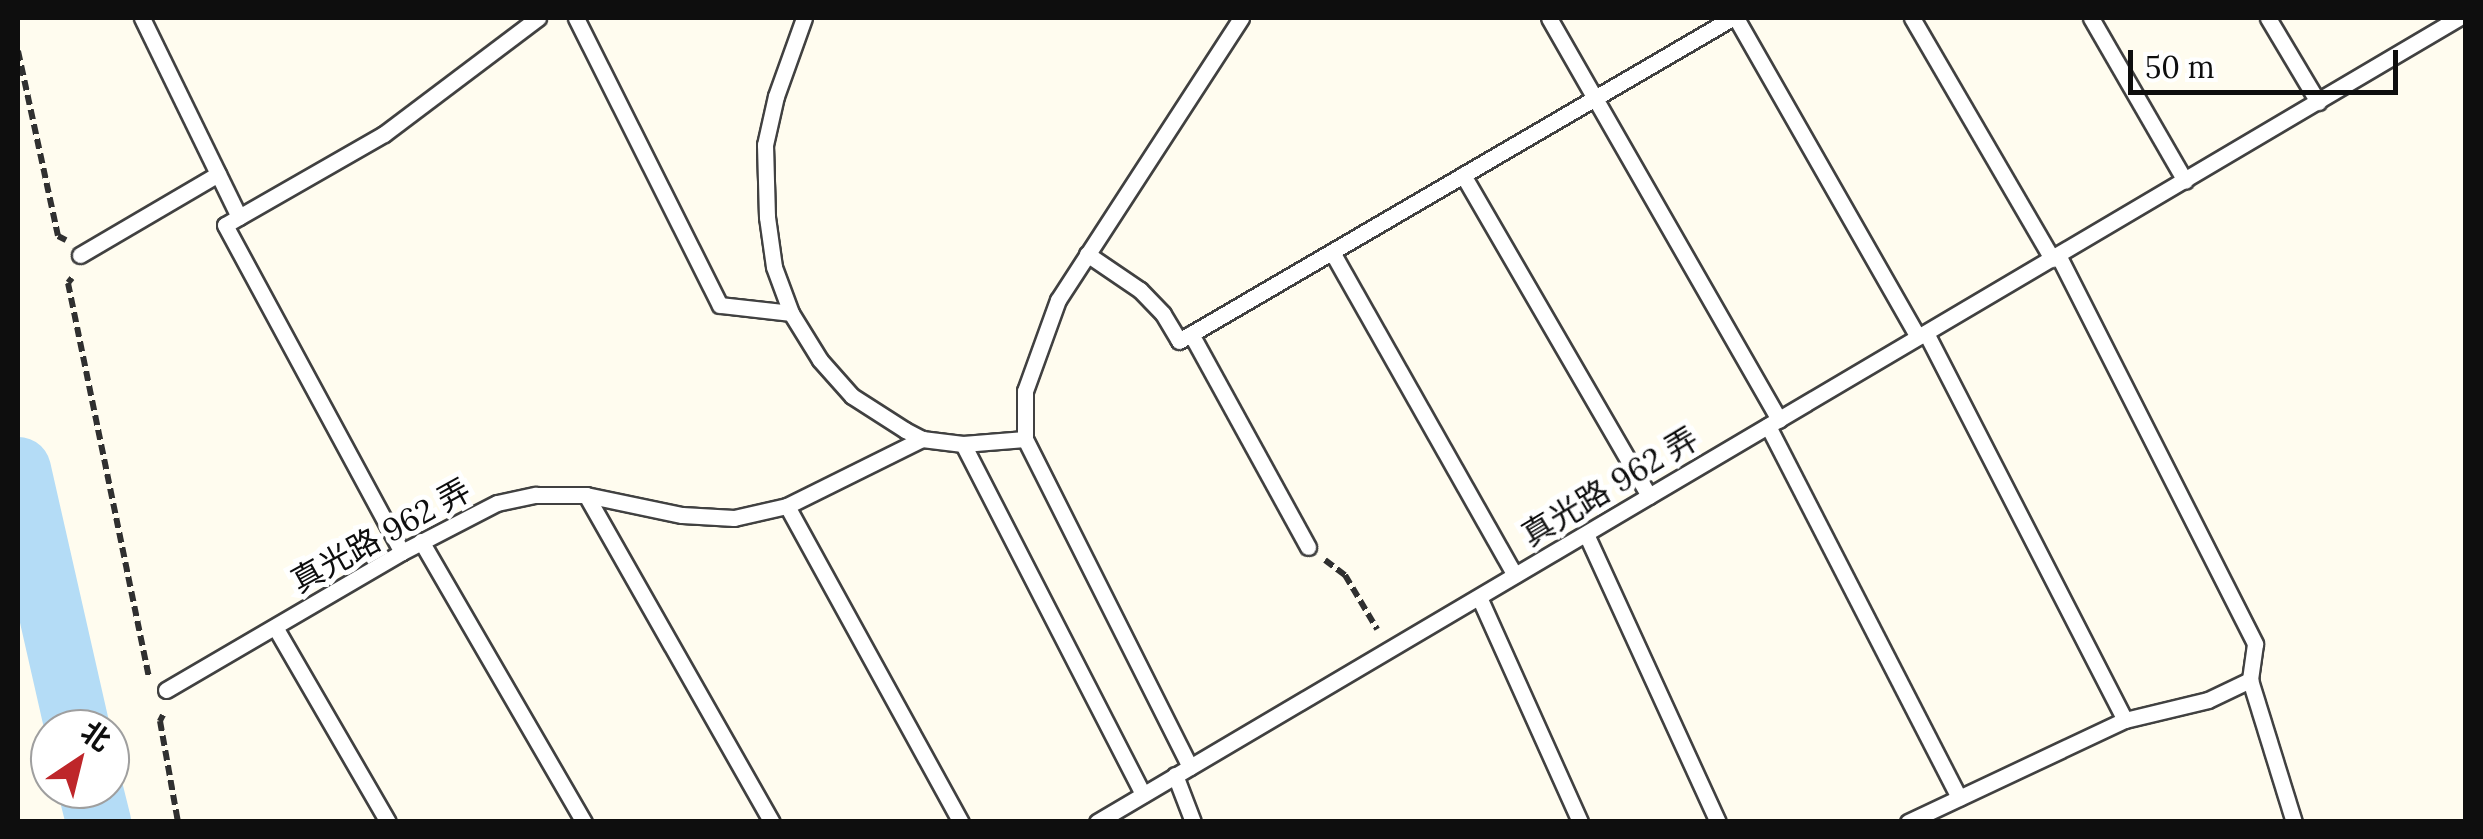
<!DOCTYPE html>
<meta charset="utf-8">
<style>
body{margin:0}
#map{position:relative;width:2483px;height:839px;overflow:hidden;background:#fffcef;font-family:Lora,"Noto Sans SC",serif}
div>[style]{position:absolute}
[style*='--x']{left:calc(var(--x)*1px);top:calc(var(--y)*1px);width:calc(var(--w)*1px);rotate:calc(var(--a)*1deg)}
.river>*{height:65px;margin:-32.5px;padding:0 32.5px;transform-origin:32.5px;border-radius:32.5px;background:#b4dcf6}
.path>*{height:6px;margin-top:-3px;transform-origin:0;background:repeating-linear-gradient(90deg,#303030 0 10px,transparent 0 15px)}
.roads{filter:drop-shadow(2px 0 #414141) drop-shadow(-2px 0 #414141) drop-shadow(0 2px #414141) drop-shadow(0 -2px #414141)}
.lane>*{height:15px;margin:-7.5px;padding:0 7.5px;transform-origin:7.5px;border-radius:7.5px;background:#fff}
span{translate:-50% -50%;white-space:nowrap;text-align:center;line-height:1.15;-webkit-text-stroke:10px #fff;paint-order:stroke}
.street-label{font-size:32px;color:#0e0e0e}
.frame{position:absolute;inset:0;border:20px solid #0e0e0e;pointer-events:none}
.north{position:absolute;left:30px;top:709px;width:100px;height:100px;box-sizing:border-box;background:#fff;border:2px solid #9f9f9f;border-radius:50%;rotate:35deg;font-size:28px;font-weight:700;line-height:40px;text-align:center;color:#0e0e0e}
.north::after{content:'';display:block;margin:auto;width:35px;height:45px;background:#be262a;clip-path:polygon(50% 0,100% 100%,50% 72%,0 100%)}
.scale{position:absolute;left:2128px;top:50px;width:270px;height:45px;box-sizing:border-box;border:5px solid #0e0e0e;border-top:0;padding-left:12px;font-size:30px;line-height:35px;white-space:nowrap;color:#0e0e0e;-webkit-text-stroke:8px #fff;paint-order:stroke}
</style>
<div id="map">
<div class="river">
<i style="--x:18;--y:469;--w:267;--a:77.2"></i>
<i style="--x:90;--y:789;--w:34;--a:76"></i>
</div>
<div class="path">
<i style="--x:18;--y:51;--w:189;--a:77.8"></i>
<i style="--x:58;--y:236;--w:9;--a:27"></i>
<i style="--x:72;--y:278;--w:6;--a:129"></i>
<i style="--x:68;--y:283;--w:401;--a:78.4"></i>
<i style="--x:1325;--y:560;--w:25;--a:37"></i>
<i style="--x:1345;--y:575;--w:63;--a:59.3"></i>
<i style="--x:163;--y:715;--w:7;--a:117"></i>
<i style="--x:160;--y:721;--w:103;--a:79.9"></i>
</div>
<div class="roads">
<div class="lane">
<i style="--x:142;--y:18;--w:221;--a:64"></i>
<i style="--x:239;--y:217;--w:167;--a:-29.8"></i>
<i style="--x:384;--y:134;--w:193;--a:-37"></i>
<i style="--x:576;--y:18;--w:321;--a:63.4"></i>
<i style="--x:720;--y:305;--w:71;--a:6.4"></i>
<i style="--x:804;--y:18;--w:83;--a:109.7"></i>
<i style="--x:776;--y:96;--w:50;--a:102.7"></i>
<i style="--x:765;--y:145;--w:72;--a:88.4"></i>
<i style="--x:767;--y:217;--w:50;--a:82"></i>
<i style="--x:774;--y:267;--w:49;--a:69.7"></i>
<i style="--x:791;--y:313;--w:55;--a:58.3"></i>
<i style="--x:820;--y:360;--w:48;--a:48.4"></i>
<i style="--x:852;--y:396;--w:63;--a:32.7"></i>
<i style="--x:905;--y:430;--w:19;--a:28"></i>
<i style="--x:922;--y:439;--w:41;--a:7"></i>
<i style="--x:963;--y:444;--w:62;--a:-4.6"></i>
<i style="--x:1549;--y:18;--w:463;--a:60.2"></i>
<i style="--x:1736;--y:18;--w:367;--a:60.3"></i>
<i style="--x:1912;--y:18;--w:279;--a:59.8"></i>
<i style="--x:2091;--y:18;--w:188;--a:60"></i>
<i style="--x:2268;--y:18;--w:98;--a:59.2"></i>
<i style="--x:1463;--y:175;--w:371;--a:59.9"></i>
<i style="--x:239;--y:217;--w:16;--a:150"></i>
<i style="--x:225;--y:225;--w:372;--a:61.6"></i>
<i style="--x:1332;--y:252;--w:371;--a:60.5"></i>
<i style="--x:1087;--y:254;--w:64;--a:34.2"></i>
<i style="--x:1140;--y:290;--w:33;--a:46"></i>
<i style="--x:1163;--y:314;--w:31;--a:59"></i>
<i style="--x:1179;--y:341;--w:640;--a:-30.29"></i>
<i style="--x:80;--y:255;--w:160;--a:-30.4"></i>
<i style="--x:2058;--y:255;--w:436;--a:63.1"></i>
<i style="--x:2255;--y:644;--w:36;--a:98"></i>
<i style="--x:2250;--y:680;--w:149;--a:72.8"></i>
<i style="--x:1926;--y:333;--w:435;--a:62.8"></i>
<i style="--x:1191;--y:334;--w:243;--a:61.2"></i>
<i style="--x:1768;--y:426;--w:418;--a:62.8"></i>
<i style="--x:963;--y:444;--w:394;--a:62.8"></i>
<i style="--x:586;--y:495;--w:376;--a:60.4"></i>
<i style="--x:787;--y:506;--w:361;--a:61.2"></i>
<i style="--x:1586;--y:534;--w:317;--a:65.4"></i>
<i style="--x:421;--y:541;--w:325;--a:59.9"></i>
<i style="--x:1479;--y:597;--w:247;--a:65.8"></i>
<i style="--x:275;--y:627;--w:225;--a:59.9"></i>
<i style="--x:166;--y:690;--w:273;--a:-30.3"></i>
<i style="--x:402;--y:552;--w:107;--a:-27.3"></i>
<i style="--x:497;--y:503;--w:40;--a:-12"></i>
<i style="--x:536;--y:495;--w:50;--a:0"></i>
<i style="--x:586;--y:495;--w:98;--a:11.8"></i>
<i style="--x:682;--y:515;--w:52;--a:3.3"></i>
<i style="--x:734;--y:518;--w:54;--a:-12.8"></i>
<i style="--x:787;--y:506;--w:151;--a:-26.4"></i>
<i style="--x:1190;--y:767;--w:367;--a:-116.7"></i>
<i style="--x:1025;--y:439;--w:48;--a:-90"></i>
<i style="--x:1025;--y:391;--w:97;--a:-70.1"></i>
<i style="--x:1058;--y:300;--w:336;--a:-57"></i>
<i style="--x:1175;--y:775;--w:50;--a:69"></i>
<i style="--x:1097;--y:822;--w:1581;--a:-30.57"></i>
<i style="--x:1908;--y:822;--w:240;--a:-25.2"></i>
<i style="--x:2125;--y:720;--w:85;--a:-13.5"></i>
<i style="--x:2208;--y:700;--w:47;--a:-25.5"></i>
</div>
</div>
<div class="street-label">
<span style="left:1610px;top:487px;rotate:-31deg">真光路 962 弄</span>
<span style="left:381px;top:536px;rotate:-29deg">真光路 962 弄</span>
</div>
<div class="frame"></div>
<div class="north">北</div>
<div class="scale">50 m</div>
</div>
